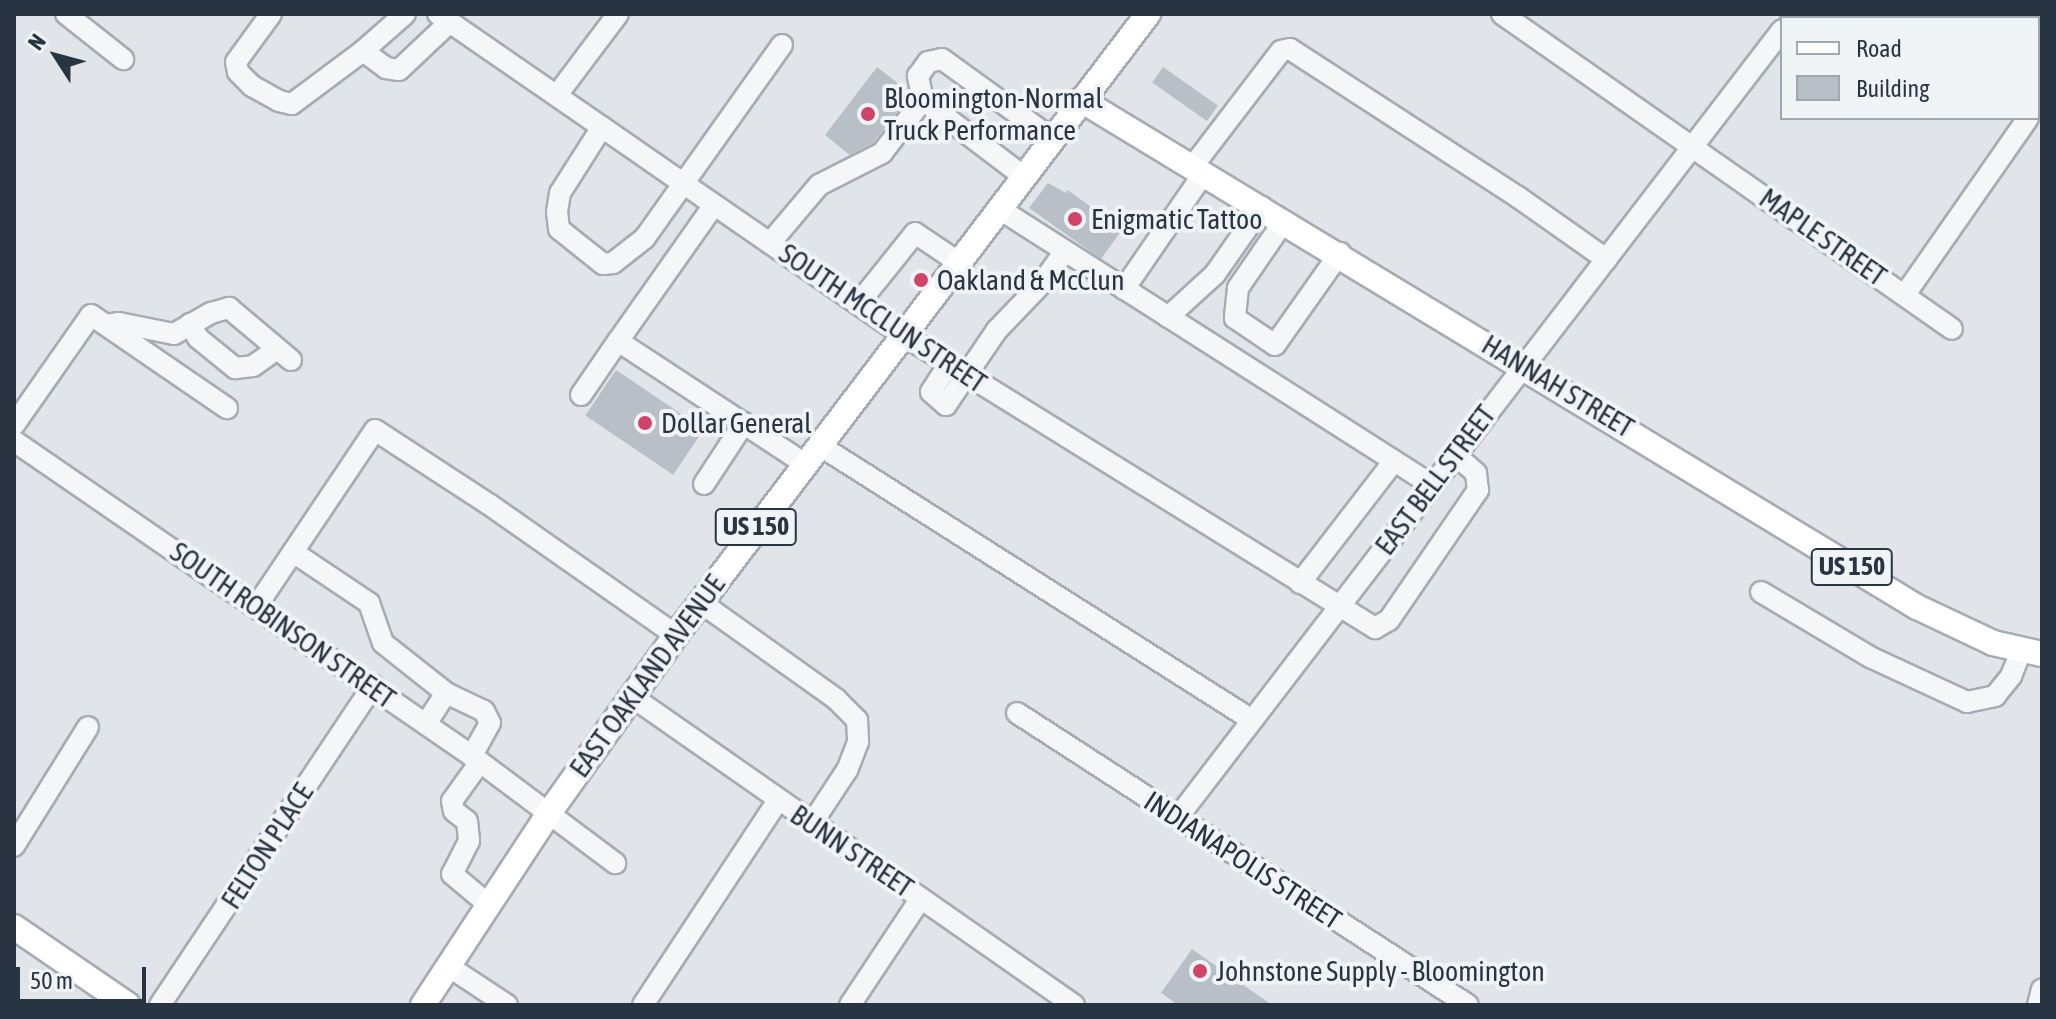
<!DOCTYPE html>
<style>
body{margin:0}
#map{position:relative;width:2056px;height:1019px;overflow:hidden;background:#e1e5ea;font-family:"Asap Condensed",sans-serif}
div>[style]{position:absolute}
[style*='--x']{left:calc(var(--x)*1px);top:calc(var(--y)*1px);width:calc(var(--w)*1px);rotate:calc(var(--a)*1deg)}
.building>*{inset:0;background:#b8bfc7;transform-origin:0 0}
.roads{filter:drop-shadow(2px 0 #a6acb4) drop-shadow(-2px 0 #a6acb4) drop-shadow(0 2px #a6acb4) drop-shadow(0 -2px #a6acb4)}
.minor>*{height:20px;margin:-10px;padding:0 10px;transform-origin:10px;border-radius:10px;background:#f4f6f8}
.major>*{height:24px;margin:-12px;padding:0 12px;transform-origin:12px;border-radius:12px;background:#fff}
.dots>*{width:22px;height:22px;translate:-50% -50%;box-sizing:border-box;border:4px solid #f1f4f7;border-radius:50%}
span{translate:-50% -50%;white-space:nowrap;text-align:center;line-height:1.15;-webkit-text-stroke:8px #f1f4f7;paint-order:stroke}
.shield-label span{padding:2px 6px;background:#f1f4f7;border:2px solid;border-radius:6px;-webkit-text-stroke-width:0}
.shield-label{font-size:26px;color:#293442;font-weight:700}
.poi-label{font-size:28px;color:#293442}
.left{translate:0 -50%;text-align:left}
.street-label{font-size:28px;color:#293442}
.frame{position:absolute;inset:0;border:16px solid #293442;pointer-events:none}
.legend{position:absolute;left:1780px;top:16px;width:260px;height:104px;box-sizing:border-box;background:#f1f4f7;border:2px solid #a1a7af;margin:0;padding:10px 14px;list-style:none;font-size:24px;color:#293442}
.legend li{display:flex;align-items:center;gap:16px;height:40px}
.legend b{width:40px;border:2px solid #a1a7af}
.north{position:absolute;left:16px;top:16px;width:80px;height:80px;-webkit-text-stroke:6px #f1f4f7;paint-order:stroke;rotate:306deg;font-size:22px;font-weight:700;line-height:32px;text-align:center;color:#293442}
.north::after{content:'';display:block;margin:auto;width:28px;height:36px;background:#293442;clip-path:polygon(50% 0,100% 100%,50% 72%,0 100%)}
.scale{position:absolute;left:16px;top:967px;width:130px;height:36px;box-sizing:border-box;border:4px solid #293442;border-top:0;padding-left:10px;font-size:24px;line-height:28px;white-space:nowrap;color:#293442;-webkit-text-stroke:6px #f1f4f7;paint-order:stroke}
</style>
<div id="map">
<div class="building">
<i style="clip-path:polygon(877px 67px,908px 91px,909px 96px,873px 143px,850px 155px,825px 135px)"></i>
<i style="left:1163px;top:67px;width:67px;height:19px;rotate:35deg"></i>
<i style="clip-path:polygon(1048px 183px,1066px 193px,1068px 190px,1122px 230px,1101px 259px,1029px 208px)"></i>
<i style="left:616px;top:370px;width:106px;height:55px;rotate:34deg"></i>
<i style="clip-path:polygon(1192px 949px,1272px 1005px,1178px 1005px,1161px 993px)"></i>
</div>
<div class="roads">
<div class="minor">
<i style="--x:66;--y:14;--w:73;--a:38.3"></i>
<i style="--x:271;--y:14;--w:59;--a:126.1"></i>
<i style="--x:236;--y:62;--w:10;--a:79"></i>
<i style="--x:238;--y:72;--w:20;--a:45"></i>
<i style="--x:252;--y:86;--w:31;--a:29"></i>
<i style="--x:279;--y:101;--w:13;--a:13"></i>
<i style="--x:292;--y:104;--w:89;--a:-36.7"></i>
<i style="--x:363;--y:51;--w:56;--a:-41.4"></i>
<i style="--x:438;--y:14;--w:565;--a:34.62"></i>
<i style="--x:903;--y:335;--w:556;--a:31.83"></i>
<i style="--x:1375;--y:628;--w:16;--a:-30"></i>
<i style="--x:1389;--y:620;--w:158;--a:-55.6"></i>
<i style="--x:1478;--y:490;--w:17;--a:-97"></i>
<i style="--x:1476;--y:473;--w:28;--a:-139"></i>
<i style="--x:1502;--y:14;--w:549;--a:34.99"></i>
<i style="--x:1896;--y:14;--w:12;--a:20"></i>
<i style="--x:1791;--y:18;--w:5;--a:-53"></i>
<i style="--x:2038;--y:41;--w:4;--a:-14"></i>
<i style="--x:363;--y:51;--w:29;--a:36"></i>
<i style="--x:386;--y:68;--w:13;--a:9"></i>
<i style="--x:399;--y:70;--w:70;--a:-43.3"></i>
<i style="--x:557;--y:95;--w:101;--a:-53"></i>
<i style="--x:602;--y:127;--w:78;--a:122.5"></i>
<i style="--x:560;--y:193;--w:19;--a:99"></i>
<i style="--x:557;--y:212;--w:17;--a:83"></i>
<i style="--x:559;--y:229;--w:56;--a:38.5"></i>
<i style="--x:603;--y:264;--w:10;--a:-6"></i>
<i style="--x:613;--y:263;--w:39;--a:-38"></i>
<i style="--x:644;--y:239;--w:238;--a:-54.6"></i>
<i style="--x:1193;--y:166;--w:145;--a:-52.6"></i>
<i style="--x:1281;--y:51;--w:9;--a:-13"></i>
<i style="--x:1290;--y:49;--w:272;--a:33"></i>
<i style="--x:1518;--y:197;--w:108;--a:35.2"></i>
<i style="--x:1023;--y:176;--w:126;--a:-142.8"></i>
<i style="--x:923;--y:100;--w:25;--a:-102"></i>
<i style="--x:918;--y:76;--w:17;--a:-54"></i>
<i style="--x:928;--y:62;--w:14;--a:-12"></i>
<i style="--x:942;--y:59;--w:135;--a:35.9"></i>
<i style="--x:714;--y:205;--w:166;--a:125.2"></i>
<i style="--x:618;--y:341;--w:222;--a:33.3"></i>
<i style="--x:998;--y:208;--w:515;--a:32.55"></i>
<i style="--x:1284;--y:221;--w:81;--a:124.5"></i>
<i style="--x:1238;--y:288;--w:30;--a:96"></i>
<i style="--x:1235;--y:318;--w:48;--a:34"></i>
<i style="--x:1275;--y:345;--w:113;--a:-54.8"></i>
<i style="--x:770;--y:243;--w:76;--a:-49.8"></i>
<i style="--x:819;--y:185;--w:71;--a:-26.9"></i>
<i style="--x:882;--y:153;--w:67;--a:-52.3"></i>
<i style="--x:1124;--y:289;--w:141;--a:-55.4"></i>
<i style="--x:1906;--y:293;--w:213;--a:-55.1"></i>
<i style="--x:858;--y:304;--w:91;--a:-51.2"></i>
<i style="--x:915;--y:233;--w:52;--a:34"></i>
<i style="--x:1168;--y:317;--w:64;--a:-42.5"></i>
<i style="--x:1215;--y:274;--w:82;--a:-55"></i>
<i style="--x:190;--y:324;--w:16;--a:60"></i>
<i style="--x:198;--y:338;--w:48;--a:39"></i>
<i style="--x:235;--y:368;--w:18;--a:-6"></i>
<i style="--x:253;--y:366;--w:29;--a:-35"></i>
<i style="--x:106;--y:325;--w:13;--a:-9"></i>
<i style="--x:119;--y:323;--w:56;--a:11.3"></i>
<i style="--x:174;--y:334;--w:43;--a:-29.6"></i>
<i style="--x:211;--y:313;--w:19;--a:-16"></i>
<i style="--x:229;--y:308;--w:81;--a:40"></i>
<i style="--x:949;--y:364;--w:33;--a:123"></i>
<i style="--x:931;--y:392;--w:20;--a:41"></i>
<i style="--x:946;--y:405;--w:91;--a:-55.8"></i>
<i style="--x:997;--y:330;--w:65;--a:-46.2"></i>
<i style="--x:1042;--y:283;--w:39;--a:-54"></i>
<i style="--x:581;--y:395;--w:65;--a:-55.6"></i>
<i style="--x:14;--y:425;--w:134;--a:-55"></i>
<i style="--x:91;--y:315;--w:165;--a:34.4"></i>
<i style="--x:14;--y:441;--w:556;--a:34.52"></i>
<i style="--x:472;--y:756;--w:179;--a:36.8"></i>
<i style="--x:819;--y:445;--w:513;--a:32.42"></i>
<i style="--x:704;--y:484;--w:73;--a:-56.7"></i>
<i style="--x:293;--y:552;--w:92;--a:33.9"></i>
<i style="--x:369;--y:603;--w:42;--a:70.7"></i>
<i style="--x:383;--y:643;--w:80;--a:38.4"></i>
<i style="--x:446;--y:693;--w:37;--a:123"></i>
<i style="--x:1300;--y:583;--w:154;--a:-52.4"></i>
<i style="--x:1761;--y:592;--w:127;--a:30.8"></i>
<i style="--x:1870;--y:657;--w:107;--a:24.9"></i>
<i style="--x:1967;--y:702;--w:29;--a:-12"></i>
<i style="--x:1995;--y:696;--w:26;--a:-51"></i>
<i style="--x:2011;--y:676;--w:29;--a:-68"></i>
<i style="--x:700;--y:602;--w:167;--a:35.5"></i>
<i style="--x:836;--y:699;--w:30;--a:45"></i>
<i style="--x:857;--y:720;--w:22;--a:87"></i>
<i style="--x:858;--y:742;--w:30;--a:111"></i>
<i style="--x:847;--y:770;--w:64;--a:123.4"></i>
<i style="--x:256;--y:607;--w:213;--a:-56.1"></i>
<i style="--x:375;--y:430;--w:137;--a:33.1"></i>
<i style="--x:490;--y:505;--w:227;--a:35"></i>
<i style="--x:446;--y:693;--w:42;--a:25.3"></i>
<i style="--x:484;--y:711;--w:13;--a:63"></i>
<i style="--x:490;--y:723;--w:38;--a:119"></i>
<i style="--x:631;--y:696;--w:540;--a:34.9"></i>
<i style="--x:1017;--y:713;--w:537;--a:32.92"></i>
<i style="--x:480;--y:762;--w:48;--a:125.7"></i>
<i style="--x:452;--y:801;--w:10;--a:79"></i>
<i style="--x:454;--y:811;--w:16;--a:38"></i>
<i style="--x:467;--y:821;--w:20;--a:84"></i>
<i style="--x:469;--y:841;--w:37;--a:117"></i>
<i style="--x:452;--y:874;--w:48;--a:40"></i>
<i style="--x:1178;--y:817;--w:992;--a:-52.49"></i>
<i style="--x:14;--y:846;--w:140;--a:-58.1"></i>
<i style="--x:448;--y:966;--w:71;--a:33.5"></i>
<i style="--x:160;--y:1005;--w:384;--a:-56.3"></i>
<i style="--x:643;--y:1005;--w:245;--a:-56.6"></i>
<i style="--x:850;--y:1005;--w:128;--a:-56.4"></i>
<i style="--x:2038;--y:1005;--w:16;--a:-76"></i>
</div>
<div class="major">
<i style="--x:1081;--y:100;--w:978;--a:31.24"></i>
<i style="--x:1917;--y:607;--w:84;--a:25.3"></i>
<i style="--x:1993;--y:643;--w:50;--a:12.7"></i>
<i style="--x:14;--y:927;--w:138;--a:34.4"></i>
<i style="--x:423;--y:1005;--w:230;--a:-56.7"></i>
<i style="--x:549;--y:813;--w:219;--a:-54.5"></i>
<i style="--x:676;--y:635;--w:780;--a:-52.76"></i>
</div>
</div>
<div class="dots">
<i style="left:868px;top:114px;background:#d04567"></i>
<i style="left:1075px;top:219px;background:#d04567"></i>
<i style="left:921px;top:280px;background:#d04567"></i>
<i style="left:645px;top:423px;background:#d04567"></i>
<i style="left:1200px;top:971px;background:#d04567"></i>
</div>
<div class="shield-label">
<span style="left:756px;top:527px">US 150</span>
<span style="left:1852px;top:567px">US 150</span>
</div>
<div class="poi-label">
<span class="left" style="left:884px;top:114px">Bloomington-Normal<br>Truck Performance</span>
<span class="left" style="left:1091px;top:219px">Enigmatic Tattoo</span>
<span class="left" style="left:937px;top:280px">Oakland &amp; McClun</span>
<span class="left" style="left:661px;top:423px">Dollar General</span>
<span class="left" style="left:1216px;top:971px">Johnstone Supply - Bloomington</span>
</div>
<div class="street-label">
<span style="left:1823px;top:237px;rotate:35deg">MAPLE STREET</span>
<span style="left:883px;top:318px;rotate:34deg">SOUTH MCCLUN STREET</span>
<span style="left:1558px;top:386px;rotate:31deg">HANNAH STREET</span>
<span style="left:1435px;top:480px;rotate:-53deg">EAST BELL STREET</span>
<span style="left:283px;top:625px;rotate:35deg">SOUTH ROBINSON STREET</span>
<span style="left:647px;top:676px;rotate:-54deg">EAST OAKLAND AVENUE</span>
<span style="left:267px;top:846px;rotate:-57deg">FELTON PLACE</span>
<span style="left:852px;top:851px;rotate:34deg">BUNN STREET</span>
<span style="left:1243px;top:860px;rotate:33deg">INDIANAPOLIS STREET</span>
</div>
<div class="frame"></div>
<ul class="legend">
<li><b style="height:10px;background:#fff"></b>Road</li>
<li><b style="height:22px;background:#b8bfc7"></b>Building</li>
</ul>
<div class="north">N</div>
<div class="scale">50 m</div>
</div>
